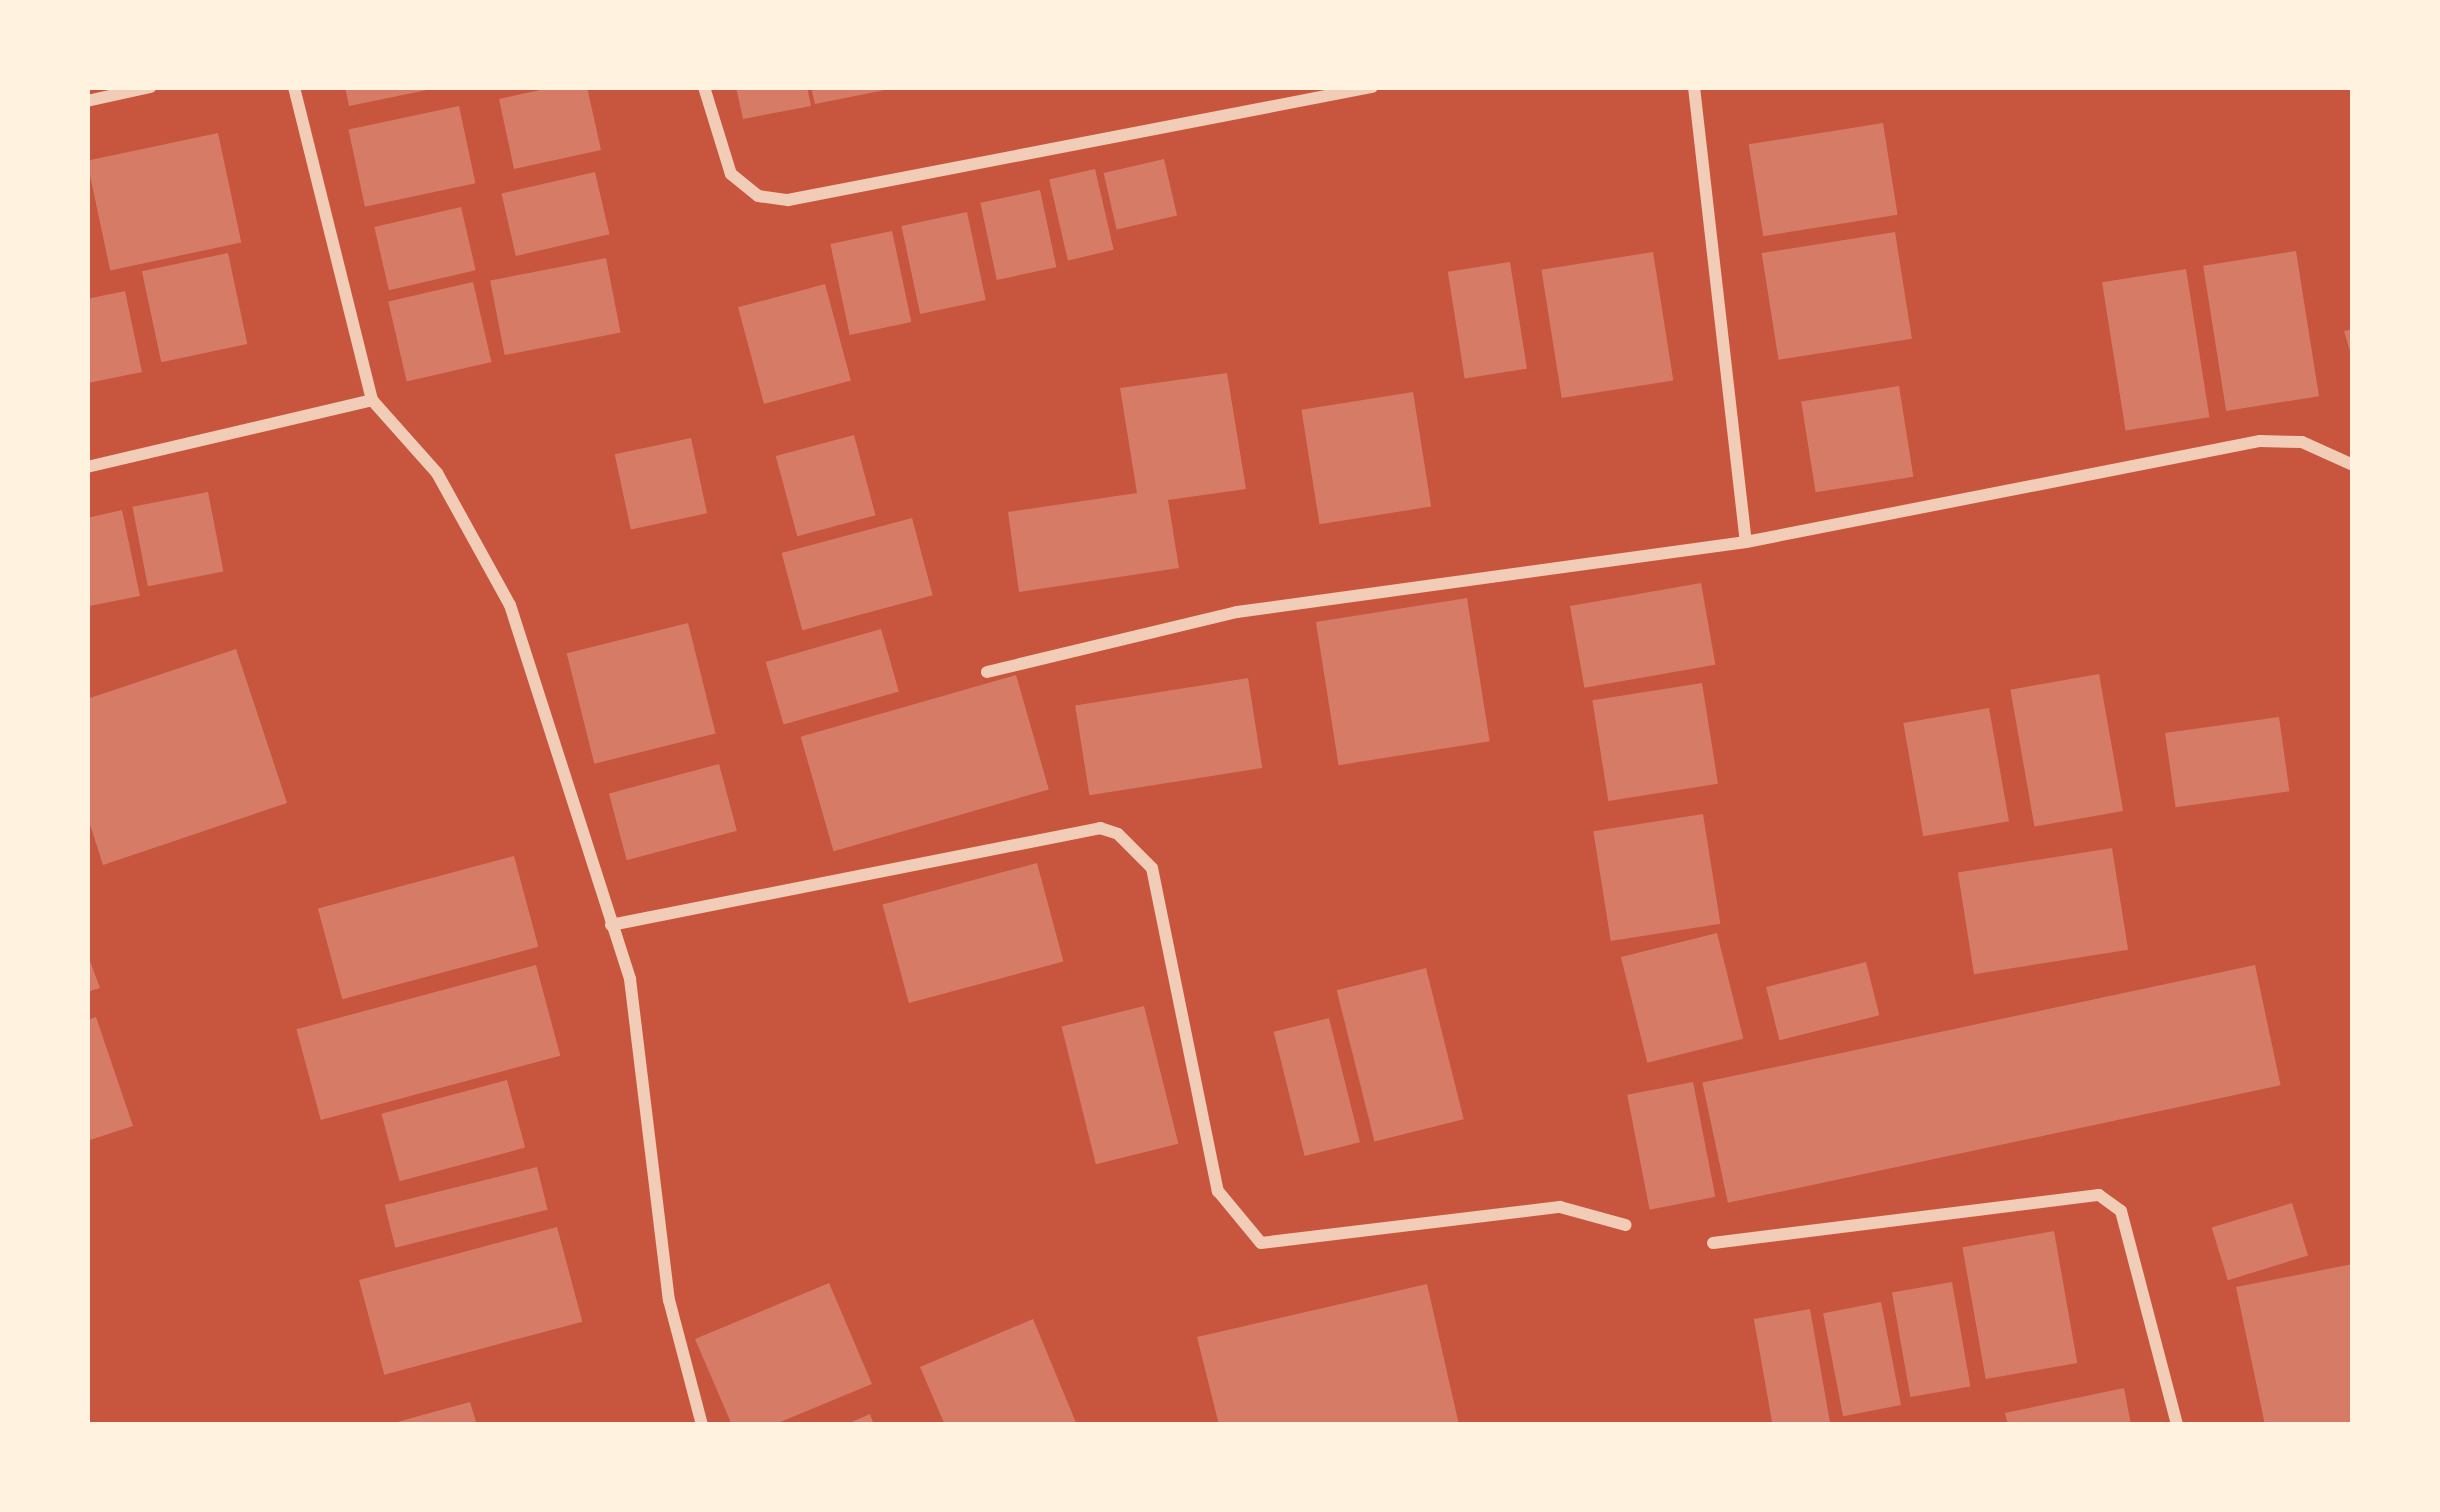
<!DOCTYPE html>
<style>
body{margin:0}
#map{position:relative;width:2440px;height:1512px;overflow:hidden;background:#c8553d;font-family:Ubuntu,sans-serif}
div>[style]{position:absolute}
[style*='--x']{left:calc(var(--x)*1px);top:calc(var(--y)*1px);width:calc(var(--w)*1px);rotate:calc(var(--a)*1deg)}
.building>*{inset:0;background:#d67c66;transform-origin:0 0}
.minor>*{height:12px;margin:-6px;padding:0 6px;transform-origin:6px;border-radius:6px;background:#f1ccb7}
span{translate:-50% -50%;white-space:nowrap;text-align:center;line-height:1.15;-webkit-text-stroke:9px #fff3e0;paint-order:stroke}
.frame{position:absolute;inset:0;border:90px solid #fff3e0;pointer-events:none}
</style>
<div id="map">
<div class="building">
<i style="clip-path:polygon(345px 87px,432px 87px,432px 89px,349px 106px)"></i>
<i style="clip-path:polygon(554px 87px,587px 87px,601px 150px,514px 169px,499px 99px)"></i>
<i style="clip-path:polygon(736px 87px,807px 87px,811px 106px,743px 119px)"></i>
<i style="clip-path:polygon(811px 87px,890px 87px,890px 89px,815px 104px)"></i>
<i style="left:459px;top:106px;width:79px;height:113px;rotate:78deg"></i>
<i style="left:1883px;top:123px;width:93px;height:136px;rotate:81deg"></i>
<i style="left:218px;top:133px;width:112px;height:134px;rotate:78deg"></i>
<i style="left:1164px;top:159px;width:58px;height:62px;rotate:77deg"></i>
<i style="left:1095px;top:169px;width:83px;height:47px;rotate:77deg"></i>
<i style="left:595px;top:172px;width:64px;height:96px;rotate:77deg"></i>
<i style="left:1040px;top:190px;width:79px;height:61px;rotate:78deg"></i>
<i style="left:461px;top:207px;width:65px;height:89px;rotate:77deg"></i>
<i style="left:967px;top:212px;width:90px;height:67px;rotate:78deg"></i>
<i style="left:892px;top:231px;width:93px;height:63px;rotate:78deg"></i>
<i style="left:1895px;top:232px;width:108px;height:135px;rotate:81deg"></i>
<i style="left:2296px;top:251px;width:147px;height:94px;rotate:81deg"></i>
<i style="left:1653px;top:252px;width:130px;height:113px;rotate:81deg"></i>
<i style="left:228px;top:253px;width:93px;height:88px;rotate:78deg"></i>
<i style="left:606px;top:258px;width:76px;height:118px;rotate:79deg"></i>
<i style="left:1510px;top:262px;width:108px;height:63px;rotate:81deg"></i>
<i style="left:2186px;top:269px;width:150px;height:85px;rotate:81deg"></i>
<i style="left:473px;top:282px;width:82px;height:87px;rotate:77deg"></i>
<i style="left:825px;top:284px;width:100px;height:90px;rotate:75deg"></i>
<i style="clip-path:polygon(125px 291px,142px 372px,88px 383px,87px 299px)"></i>
<i style="clip-path:polygon(2353px 329px,2353px 358px,2352px 358px,2344px 331px)"></i>
<i style="clip-path:polygon(1227px 373px,1246px 489px,1168px 500px,1179px 568px,1019px 592px,1008px 512px,1137px 493px,1120px 388px)"></i>
<i style="left:1899px;top:386px;width:92px;height:99px;rotate:81deg"></i>
<i style="left:1413px;top:392px;width:116px;height:113px;rotate:81deg"></i>
<i style="left:854px;top:435px;width:83px;height:81px;rotate:75deg"></i>
<i style="left:691px;top:438px;width:77px;height:78px;rotate:78deg"></i>
<i style="left:208px;top:492px;width:81px;height:77px;rotate:79deg"></i>
<i style="clip-path:polygon(122px 510px,140px 596px,89px 606px,87px 518px)"></i>
<i style="left:912px;top:518px;width:80px;height:135px;rotate:75deg"></i>
<i style="left:1701px;top:583px;width:83px;height:133px;rotate:80deg"></i>
<i style="left:1467px;top:598px;width:145px;height:153px;rotate:81deg"></i>
<i style="left:688px;top:623px;width:114px;height:125px;rotate:76deg"></i>
<i style="left:881px;top:629px;width:65px;height:120px;rotate:74deg"></i>
<i style="clip-path:polygon(236px 649px,287px 803px,103px 865px,87px 815px,87px 699px)"></i>
<i style="left:2099px;top:674px;width:139px;height:90px;rotate:80deg"></i>
<i style="left:1016px;top:675px;width:119px;height:224px;rotate:74deg"></i>
<i style="left:1248px;top:678px;width:91px;height:175px;rotate:81deg"></i>
<i style="left:1702px;top:683px;width:102px;height:111px;rotate:81deg"></i>
<i style="left:1989px;top:708px;width:115px;height:87px;rotate:80deg"></i>
<i style="left:2279px;top:717px;width:75px;height:115px;rotate:82deg"></i>
<i style="left:719px;top:764px;width:69px;height:114px;rotate:75deg"></i>
<i style="left:1703px;top:814px;width:111px;height:111px;rotate:81deg"></i>
<i style="left:2112px;top:848px;width:103px;height:156px;rotate:81deg"></i>
<i style="left:514px;top:856px;width:94px;height:203px;rotate:75deg"></i>
<i style="left:1037px;top:863px;width:102px;height:160px;rotate:75deg"></i>
<i style="left:1717px;top:933px;width:109px;height:99px;rotate:76deg"></i>
<i style="clip-path:polygon(87px 953px,100px 988px,87px 992px)"></i>
<i style="left:1866px;top:962px;width:55px;height:103px;rotate:76deg"></i>
<i style="left:536px;top:965px;width:94px;height:248px;rotate:75deg"></i>
<i style="left:2255px;top:965px;width:123px;height:565px;rotate:78deg"></i>
<i style="left:1426px;top:968px;width:156px;height:92px;rotate:76deg"></i>
<i style="left:1144px;top:1006px;width:142px;height:85px;rotate:76deg"></i>
<i style="clip-path:polygon(96px 1017px,133px 1126px,87px 1141px,87px 1020px)"></i>
<i style="left:1329px;top:1018px;width:128px;height:57px;rotate:76deg"></i>
<i style="left:507px;top:1080px;width:70px;height:130px;rotate:75deg"></i>
<i style="left:1693px;top:1082px;width:117px;height:67px;rotate:79deg"></i>
<i style="left:537px;top:1167px;width:44px;height:157px;rotate:76deg"></i>
<i style="left:2292px;top:1203px;width:55px;height:84px;rotate:73deg"></i>
<i style="left:557px;top:1227px;width:98px;height:205px;rotate:75deg"></i>
<i style="left:2054px;top:1231px;width:134px;height:93px;rotate:80deg"></i>
<i style="clip-path:polygon(2353px 1264px,2353px 1425px,2265px 1425px,2236px 1287px)"></i>
<i style="left:1952px;top:1282px;width:106px;height:61px;rotate:80deg"></i>
<i style="clip-path:polygon(829px 1283px,872px 1384px,773px 1425px,732px 1425px,695px 1339px)"></i>
<i style="clip-path:polygon(1427px 1284px,1459px 1425px,1219px 1425px,1197px 1337px)"></i>
<i style="left:1881px;top:1302px;width:105px;height:59px;rotate:79deg"></i>
<i style="left:1810px;top:1309px;width:116px;height:57px;rotate:80deg"></i>
<i style="clip-path:polygon(1033px 1319px,1077px 1425px,945px 1425px,920px 1367px)"></i>
<i style="clip-path:polygon(2124px 1388px,2131px 1425px,2008px 1425px,2005px 1413px)"></i>
<i style="clip-path:polygon(470px 1402px,477px 1425px,390px 1425px,390px 1424px)"></i>
<i style="clip-path:polygon(870px 1414px,874px 1425px,845px 1425px)"></i>
</div>
<div class="minor">
<i style="--x:704;--y:87;--w:91;--a:72.8"></i>
<i style="--x:731;--y:174;--w:35;--a:39"></i>
<i style="--x:758;--y:196;--w:30;--a:8"></i>
<i style="--x:788;--y:200;--w:595;--a:-10.95"></i>
<i style="--x:1694;--y:87;--w:458;--a:83.5"></i>
<i style="--x:1746;--y:542;--w:524;--a:-11.12"></i>
<i style="--x:2260;--y:441;--w:42;--a:1.4"></i>
<i style="--x:2302;--y:442;--w:56;--a:24.3"></i>
<i style="--x:87;--y:101;--w:65;--a:-12.5"></i>
<i style="--x:372;--y:400;--w:98;--a:48.3"></i>
<i style="--x:437;--y:473;--w:151;--a:61.1"></i>
<i style="--x:510;--y:605;--w:393;--a:72.2"></i>
<i style="--x:630;--y:979;--w:323;--a:83.1"></i>
<i style="--x:669;--y:1300;--w:129;--a:75.2"></i>
<i style="--x:87;--y:467;--w:293;--a:-13.2"></i>
<i style="--x:372;--y:400;--w:323;--a:-104"></i>
<i style="--x:987;--y:672;--w:257;--a:-13.5"></i>
<i style="--x:1237;--y:612;--w:514;--a:-7.83"></i>
<i style="--x:611;--y:925;--w:499;--a:-11.2"></i>
<i style="--x:1100;--y:828;--w:19;--a:18"></i>
<i style="--x:1118;--y:834;--w:48;--a:45"></i>
<i style="--x:1152;--y:868;--w:330;--a:78.5"></i>
<i style="--x:1218;--y:1191;--w:67;--a:50.4"></i>
<i style="--x:1261;--y:1243;--w:301;--a:-6.9"></i>
<i style="--x:1560;--y:1207;--w:68;--a:15.3"></i>
<i style="--x:1713;--y:1243;--w:389;--a:-7.1"></i>
<i style="--x:2099;--y:1195;--w:27;--a:36"></i>
<i style="--x:2121;--y:1211;--w:221;--a:75.3"></i>
</div>
<div class="frame"></div>
</div>
